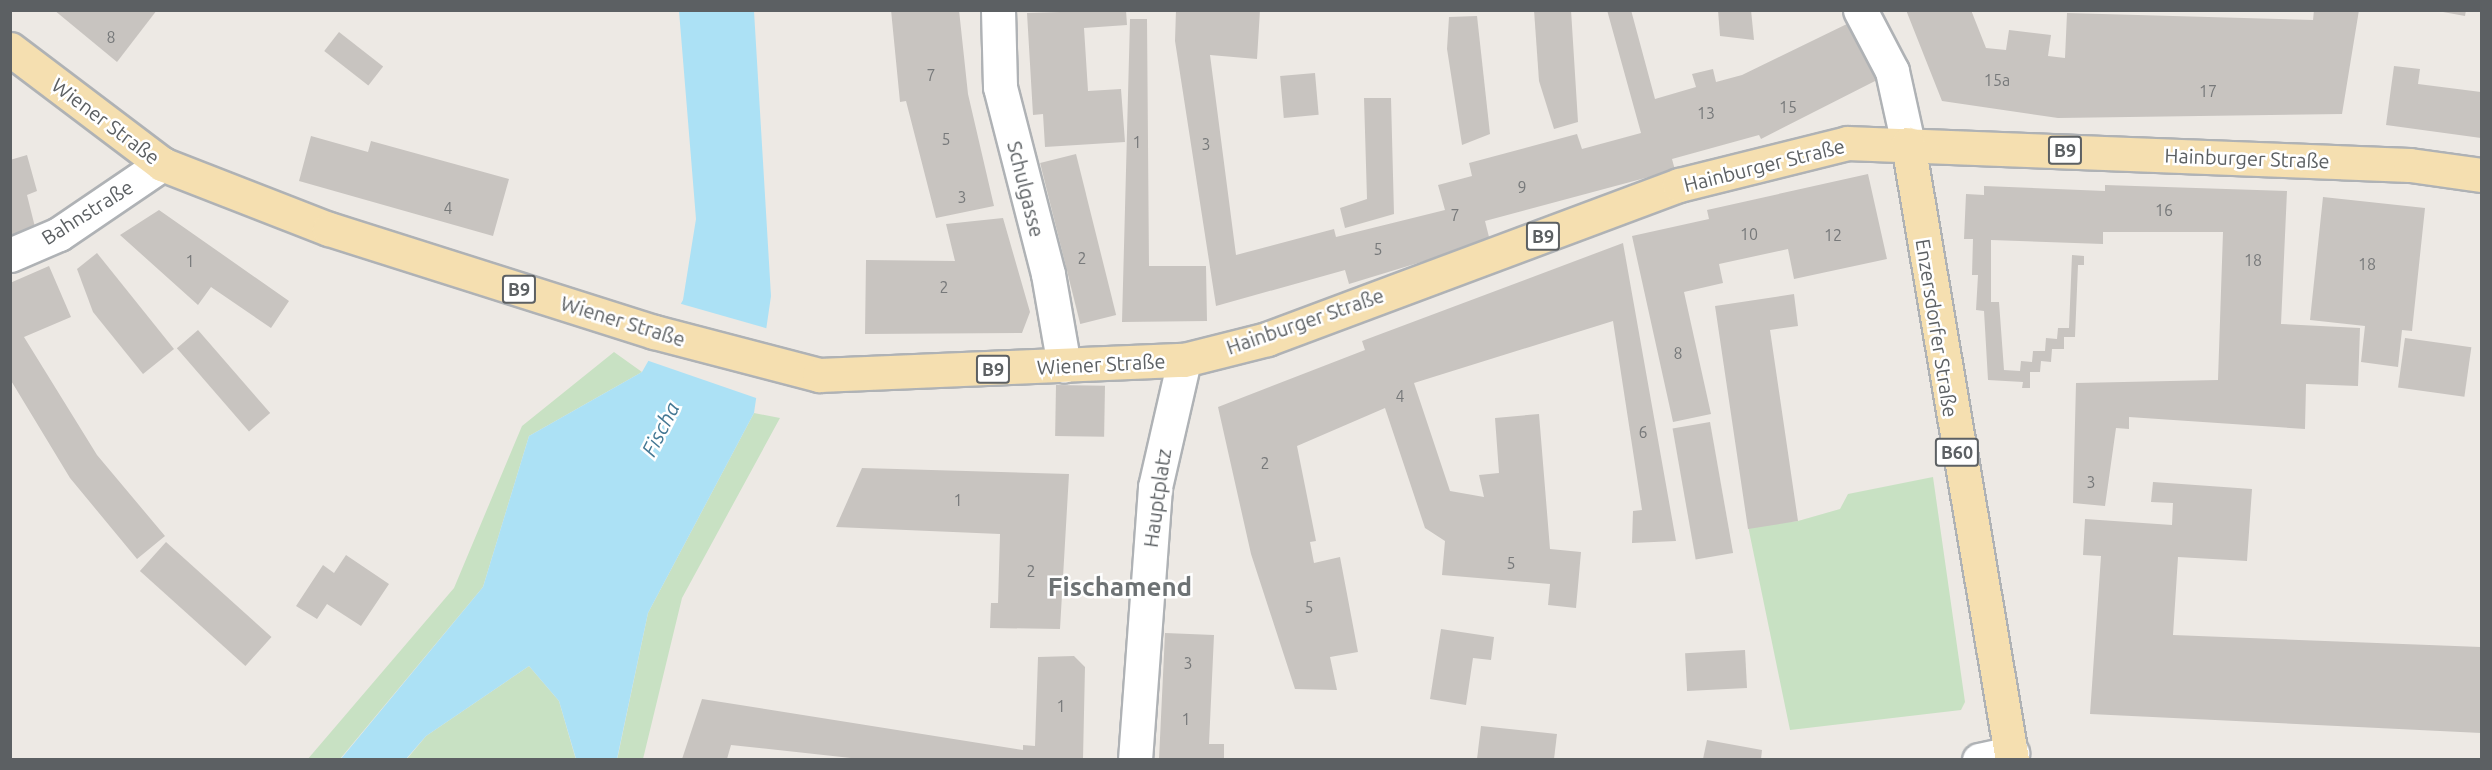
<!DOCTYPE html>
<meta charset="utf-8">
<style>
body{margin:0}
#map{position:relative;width:2492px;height:770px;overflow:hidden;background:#ede9e4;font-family:Ubuntu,sans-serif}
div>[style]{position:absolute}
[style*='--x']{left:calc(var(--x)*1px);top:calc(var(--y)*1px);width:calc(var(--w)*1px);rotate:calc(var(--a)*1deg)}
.green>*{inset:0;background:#c8e1c3}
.water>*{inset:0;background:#ace1f5}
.pier>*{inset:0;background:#ede9e4}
.building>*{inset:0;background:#c8c4c0;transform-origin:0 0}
.roads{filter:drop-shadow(2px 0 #afb2b5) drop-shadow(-2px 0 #afb2b5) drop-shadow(0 2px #afb2b5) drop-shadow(0 -2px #afb2b5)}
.minor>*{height:33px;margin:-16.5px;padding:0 16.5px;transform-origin:16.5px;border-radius:16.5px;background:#fff}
.tertiary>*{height:33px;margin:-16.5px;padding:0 16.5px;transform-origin:16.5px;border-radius:16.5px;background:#fff}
.primary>*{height:33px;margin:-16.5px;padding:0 16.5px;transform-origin:16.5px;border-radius:16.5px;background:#f5dfb0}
span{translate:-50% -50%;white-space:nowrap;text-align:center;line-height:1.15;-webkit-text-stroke:5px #fff;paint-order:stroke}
.number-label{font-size:16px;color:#77797a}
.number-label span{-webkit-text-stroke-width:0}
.shield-label span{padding:2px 4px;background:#fff;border:2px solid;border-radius:4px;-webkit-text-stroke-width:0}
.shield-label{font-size:18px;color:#5c6063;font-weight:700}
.street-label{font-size:20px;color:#5c6063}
.water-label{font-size:21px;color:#447894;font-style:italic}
.district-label{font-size:26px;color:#6d7274;font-weight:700}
.frame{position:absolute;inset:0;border:12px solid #5c6063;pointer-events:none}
</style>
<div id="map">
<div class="green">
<i style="clip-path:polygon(614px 352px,642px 372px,529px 436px,483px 587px,340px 759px,307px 760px,454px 588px,522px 426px)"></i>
<i style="clip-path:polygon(754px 413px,780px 418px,682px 598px,643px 759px,617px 760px,648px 613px)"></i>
<i style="clip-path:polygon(1933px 477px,1965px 702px,1961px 710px,1790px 730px,1748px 526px,1798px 521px,1840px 509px,1848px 494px)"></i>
<i style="clip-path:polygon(529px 666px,559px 701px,576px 760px,406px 760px,426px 736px)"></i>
</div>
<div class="water">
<i style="clip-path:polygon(679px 11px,754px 11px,771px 296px,754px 413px,648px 613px,617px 759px,576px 759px,559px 701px,529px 666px,426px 736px,406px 759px,340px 760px,483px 587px,529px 436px,642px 372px,683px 300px,696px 219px)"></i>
</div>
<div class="pier">
<i style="clip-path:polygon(678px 303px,769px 329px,759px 399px,646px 360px)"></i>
</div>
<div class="building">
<i style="clip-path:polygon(54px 10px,157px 10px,117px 62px)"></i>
<i style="clip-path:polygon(891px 10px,959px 10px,968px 94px,994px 206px,936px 218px,906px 101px,900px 102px)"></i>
<i style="clip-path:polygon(1126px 10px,1127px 25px,1084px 28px,1088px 91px,1121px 89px,1125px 142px,1045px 147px,1043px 114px,1033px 115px,1027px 13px)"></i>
<i style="clip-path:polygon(1176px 10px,1260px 10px,1257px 59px,1210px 55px,1236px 255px,1334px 229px,1336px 237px,1445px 210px,1438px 185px,1472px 176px,1469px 163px,1577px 134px,1582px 149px,1641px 133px,1607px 10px,1631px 10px,1655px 99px,1696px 87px,1692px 74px,1713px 69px,1716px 82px,1742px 75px,1851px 22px,1879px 79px,1761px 139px,1759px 135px,1672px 159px,1675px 170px,1485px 221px,1490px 241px,1349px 284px,1345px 270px,1216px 306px,1175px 41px)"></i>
<i style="clip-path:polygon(1534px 10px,1571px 10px,1578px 122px,1554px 129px,1539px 81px)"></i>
<i style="clip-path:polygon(1718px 10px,1751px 10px,1754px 40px,1720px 36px)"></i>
<i style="clip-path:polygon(1906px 10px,1971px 10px,1986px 48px,2006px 50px,2009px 30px,2051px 35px,2048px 56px,2065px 58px,2067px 13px,2313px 20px,2314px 10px,2359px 10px,2342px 114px,2058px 118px,1942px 101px)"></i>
<i style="clip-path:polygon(2432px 10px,2466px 10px,2465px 16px)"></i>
<i style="clip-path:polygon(1477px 16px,1490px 134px,1462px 145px,1447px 49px,1449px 17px)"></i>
<i style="clip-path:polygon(1130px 19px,1147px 19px,1149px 266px,1206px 266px,1207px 321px,1122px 322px)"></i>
<i style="left:339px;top:32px;width:56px;height:24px;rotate:38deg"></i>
<i style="clip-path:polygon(2394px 66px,2420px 69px,2418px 84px,2481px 92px,2481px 138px,2386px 125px)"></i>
<i style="left:1315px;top:73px;width:42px;height:35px;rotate:85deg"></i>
<i style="clip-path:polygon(1364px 98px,1391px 98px,1394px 214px,1345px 228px,1340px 208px,1367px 199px)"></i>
<i style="clip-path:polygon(311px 136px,368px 152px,371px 141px,509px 179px,493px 236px,299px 181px)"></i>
<i style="left:1076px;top:154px;width:166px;height:37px;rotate:76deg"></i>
<i style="clip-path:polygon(27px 155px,37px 191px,27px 195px,36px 231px,10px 237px,10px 160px)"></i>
<i style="clip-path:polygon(1868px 174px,1887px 259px,1794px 279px,1788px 249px,1719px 264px,1723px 283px,1684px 292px,1711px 414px,1673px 422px,1632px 236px,1709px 219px,1707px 210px)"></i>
<i style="clip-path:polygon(2105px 185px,2287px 191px,2281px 324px,2360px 328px,2358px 386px,2306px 384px,2305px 429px,2129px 417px,2129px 429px,2116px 428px,2105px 506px,2073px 503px,2076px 383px,2218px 380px,2223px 232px,2103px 232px,2103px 244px,1991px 240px,1991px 302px,1999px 302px,2004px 370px,2020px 371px,2021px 361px,2032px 362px,2033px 351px,2045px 351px,2046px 338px,2057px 339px,2058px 328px,2069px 328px,2072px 255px,2084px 256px,2084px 265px,2078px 265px,2075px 337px,2064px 337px,2064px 349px,2052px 349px,2051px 362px,2041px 361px,2040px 372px,2030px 372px,2030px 388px,2022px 388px,2023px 382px,1988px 380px,1984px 311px,1976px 310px,1978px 275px,1972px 275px,1973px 239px,1964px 239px,1966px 194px,1984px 195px,1984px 186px,2105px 191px)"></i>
<i style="clip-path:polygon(2323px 197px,2425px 208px,2412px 331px,2402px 330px,2398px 367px,2361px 362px,2365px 326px,2310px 320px)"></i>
<i style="clip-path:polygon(159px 210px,289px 301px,271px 328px,211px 287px,198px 305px,120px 235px)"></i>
<i style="clip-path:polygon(1003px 218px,1030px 312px,1022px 333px,865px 334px,866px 260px,955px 261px,946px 224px)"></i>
<i style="clip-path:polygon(1623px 243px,1676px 541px,1632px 543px,1633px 511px,1642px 510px,1613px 321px,1414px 383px,1450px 491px,1484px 497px,1479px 475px,1499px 473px,1495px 418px,1539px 414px,1550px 549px,1581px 552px,1576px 608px,1548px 605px,1550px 584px,1442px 575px,1445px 541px,1425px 528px,1385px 408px,1297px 446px,1316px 541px,1310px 542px,1314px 563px,1340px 557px,1358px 652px,1330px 657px,1337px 690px,1295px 689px,1251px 554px,1218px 407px,1365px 350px,1362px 341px)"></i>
<i style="clip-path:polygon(97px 253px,174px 349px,143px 374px,93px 312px,77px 269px)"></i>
<i style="clip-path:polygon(49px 266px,71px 317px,24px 337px,97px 455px,165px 536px,137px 559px,70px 478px,10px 379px,10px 283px)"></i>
<i style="clip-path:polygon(1794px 294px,1798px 326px,1770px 330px,1798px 521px,1748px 529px,1715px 306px)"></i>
<i style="left:198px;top:330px;width:110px;height:28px;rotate:49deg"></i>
<i style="left:2405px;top:338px;width:67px;height:50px;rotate:8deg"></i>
<i style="left:1056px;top:385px;width:49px;height:51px;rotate:1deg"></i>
<i style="left:1710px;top:422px;width:133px;height:38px;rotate:80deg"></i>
<i style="clip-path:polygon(862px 468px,1069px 474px,1060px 629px,990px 628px,991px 603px,998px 603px,1000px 534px,836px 527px)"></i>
<i style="clip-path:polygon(2153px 482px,2252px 489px,2247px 561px,2178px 557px,2173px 635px,2481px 647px,2481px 733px,2090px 714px,2101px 556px,2083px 555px,2085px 519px,2172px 525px,2173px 503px,2151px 502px)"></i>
<i style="left:166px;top:542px;width:142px;height:39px;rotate:42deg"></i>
<i style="clip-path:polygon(346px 555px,389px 584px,361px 626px,327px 604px,317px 619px,296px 606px,323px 565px,334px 573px)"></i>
<i style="clip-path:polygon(1441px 629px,1494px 637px,1491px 660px,1473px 658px,1466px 705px,1430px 699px)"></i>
<i style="clip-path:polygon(1165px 633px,1214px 635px,1209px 744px,1224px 744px,1224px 759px,1159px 759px)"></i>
<i style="left:1745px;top:650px;width:38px;height:60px;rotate:87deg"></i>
<i style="clip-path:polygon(1074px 656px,1085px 667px,1083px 759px,860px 759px,731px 745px,727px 759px,682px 759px,702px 699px,1023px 750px,1023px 745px,1035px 746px,1038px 657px)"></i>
<i style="clip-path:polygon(1481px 726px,1557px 734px,1554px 759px,1477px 759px)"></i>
<i style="clip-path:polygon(1707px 740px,1762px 750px,1761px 759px,1703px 759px)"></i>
</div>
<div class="roads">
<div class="minor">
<i style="--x:998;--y:10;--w:77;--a:88.5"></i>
<i style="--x:1000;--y:87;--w:193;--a:75.6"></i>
<i style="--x:1048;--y:274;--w:93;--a:80.1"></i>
<i style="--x:1860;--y:10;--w:69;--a:62.3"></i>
<i style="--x:1892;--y:71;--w:75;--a:77.6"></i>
<i style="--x:1135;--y:760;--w:274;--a:-85.8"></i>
<i style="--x:1155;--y:487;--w:130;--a:-77.1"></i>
<i style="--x:1979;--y:760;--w:34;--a:-12"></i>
</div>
<div class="tertiary">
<i style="--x:10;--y:255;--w:53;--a:-23.2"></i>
<i style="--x:59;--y:234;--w:125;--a:-34.2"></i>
</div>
<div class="primary">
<i style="--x:10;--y:49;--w:191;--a:37.1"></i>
<i style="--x:162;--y:164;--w:179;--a:21.3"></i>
<i style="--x:329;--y:229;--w:341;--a:17.6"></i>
<i style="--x:654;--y:332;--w:171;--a:14.6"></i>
<i style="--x:819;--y:375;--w:365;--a:-2.4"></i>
<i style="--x:1184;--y:360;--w:86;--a:-14.2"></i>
<i style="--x:1267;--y:339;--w:440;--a:-20.5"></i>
<i style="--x:1679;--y:185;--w:173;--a:-14"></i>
<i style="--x:1847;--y:143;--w:563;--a:2.24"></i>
<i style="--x:2410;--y:165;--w:73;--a:7.9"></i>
<i style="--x:1908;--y:144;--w:625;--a:80.42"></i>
</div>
</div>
<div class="number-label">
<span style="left:111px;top:37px">8</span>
<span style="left:931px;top:75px">7</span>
<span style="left:1997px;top:80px">15a</span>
<span style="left:2208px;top:91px">17</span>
<span style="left:1788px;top:107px">15</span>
<span style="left:1706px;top:113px">13</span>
<span style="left:946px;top:139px">5</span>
<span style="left:1137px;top:142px">1</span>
<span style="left:1206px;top:144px">3</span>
<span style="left:1522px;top:187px">9</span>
<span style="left:962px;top:197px">3</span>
<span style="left:448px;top:208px">4</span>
<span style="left:2164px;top:210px">16</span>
<span style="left:1455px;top:215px">7</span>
<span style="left:1749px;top:234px">10</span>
<span style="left:1833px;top:235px">12</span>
<span style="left:1378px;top:249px">5</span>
<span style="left:1082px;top:258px">2</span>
<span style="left:2253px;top:260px">18</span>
<span style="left:190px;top:261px">1</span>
<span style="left:2367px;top:264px">18</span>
<span style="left:944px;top:287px">2</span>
<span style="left:1678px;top:353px">8</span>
<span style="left:1400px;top:396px">4</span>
<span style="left:1643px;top:432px">6</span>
<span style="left:1265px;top:463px">2</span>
<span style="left:2091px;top:482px">3</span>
<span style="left:958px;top:500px">1</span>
<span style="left:1511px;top:563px">5</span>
<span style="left:1031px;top:571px">2</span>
<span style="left:1309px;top:607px">5</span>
<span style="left:1188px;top:663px">3</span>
<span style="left:1061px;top:706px">1</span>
<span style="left:1186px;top:719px">1</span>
</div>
<div class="shield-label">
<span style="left:2065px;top:150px">B9</span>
<span style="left:1543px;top:236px">B9</span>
<span style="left:519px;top:289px">B9</span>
<span style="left:993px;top:369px">B9</span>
<span style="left:1957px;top:452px">B60</span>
</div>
<div class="street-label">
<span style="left:106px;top:121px;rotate:37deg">Wiener Straße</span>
<span style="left:2247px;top:158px;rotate:2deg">Hainburger Straße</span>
<span style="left:1764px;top:165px;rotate:-14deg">Hainburger Straße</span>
<span style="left:1026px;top:189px;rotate:76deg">Schulgasse</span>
<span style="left:87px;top:212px;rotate:-32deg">Bahnstraße</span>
<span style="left:623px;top:321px;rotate:17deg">Wiener Straße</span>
<span style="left:1305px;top:321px;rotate:-19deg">Hainburger Straße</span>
<span style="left:1937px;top:328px;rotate:81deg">Enzersdorfer Straße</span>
<span style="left:1101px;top:364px;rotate:-3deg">Wiener Straße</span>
<span style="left:1157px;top:498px;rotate:-82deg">Hauptplatz</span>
</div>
<div class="water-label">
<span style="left:660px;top:429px;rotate:-63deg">Fischa</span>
</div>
<div class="district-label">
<span style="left:1120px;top:587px">Fischamend</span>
</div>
<div class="frame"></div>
</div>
